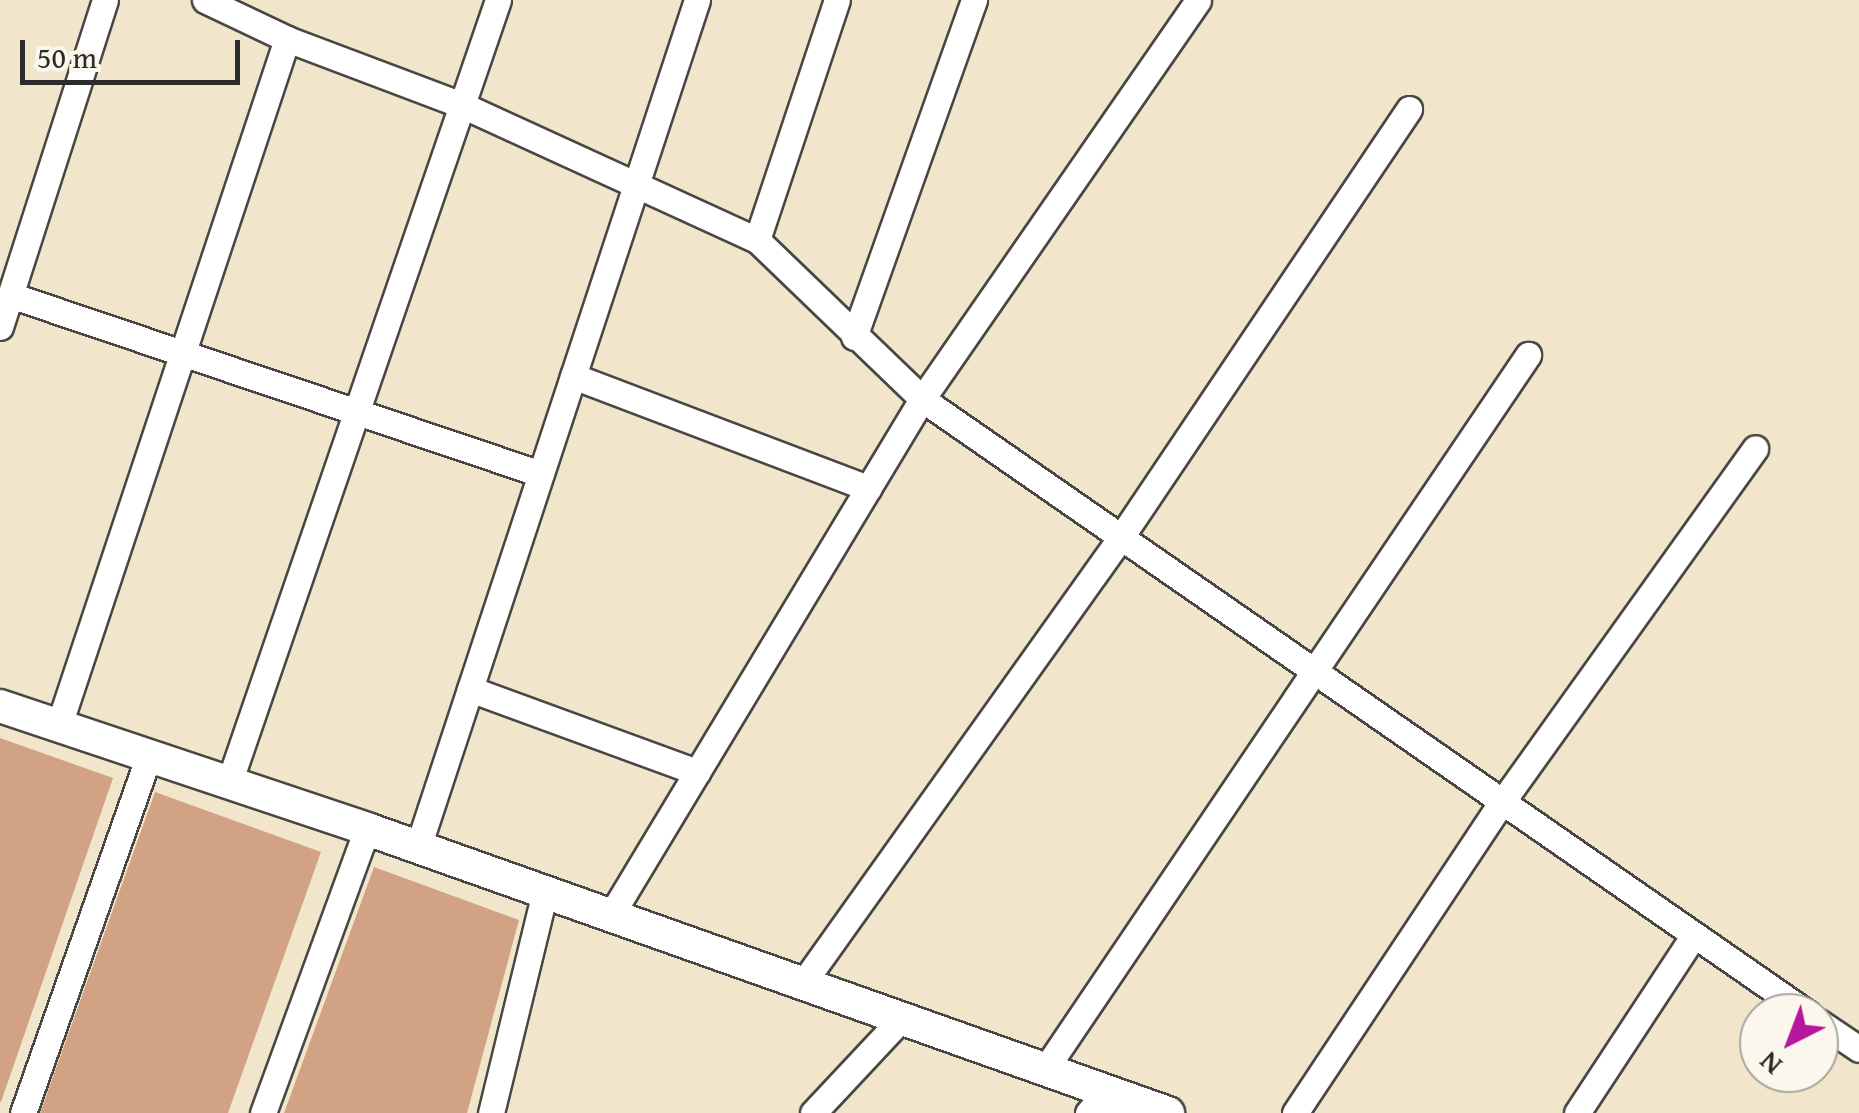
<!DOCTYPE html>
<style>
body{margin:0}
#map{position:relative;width:1859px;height:1113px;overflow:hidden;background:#f1e6cb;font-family:"Gentium Book Plus",serif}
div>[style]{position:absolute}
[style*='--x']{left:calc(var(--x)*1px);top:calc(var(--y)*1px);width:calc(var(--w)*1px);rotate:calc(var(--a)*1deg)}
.building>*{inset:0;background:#d1a384}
.roads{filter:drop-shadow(2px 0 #494743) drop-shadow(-2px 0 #494743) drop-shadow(0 2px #494743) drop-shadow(0 -2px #494743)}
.minor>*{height:25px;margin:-12.5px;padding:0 12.5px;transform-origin:12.5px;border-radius:12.5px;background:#fff}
.tertiary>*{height:32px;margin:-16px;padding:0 16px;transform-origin:16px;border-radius:16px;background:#fff}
span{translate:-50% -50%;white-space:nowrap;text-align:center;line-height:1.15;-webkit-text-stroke:10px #fbf7ec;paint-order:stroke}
.north{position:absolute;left:1739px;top:993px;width:100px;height:100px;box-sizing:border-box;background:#fbf7ec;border:2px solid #a8a59f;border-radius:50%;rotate:222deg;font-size:28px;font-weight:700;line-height:40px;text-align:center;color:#2b2b2b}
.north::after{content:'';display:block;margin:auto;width:35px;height:45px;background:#b5179e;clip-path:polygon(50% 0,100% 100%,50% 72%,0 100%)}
.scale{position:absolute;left:20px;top:40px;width:220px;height:45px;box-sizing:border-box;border:5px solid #2b2b2b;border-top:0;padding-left:12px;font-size:30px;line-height:35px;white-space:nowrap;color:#2b2b2b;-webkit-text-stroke:8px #fbf7ec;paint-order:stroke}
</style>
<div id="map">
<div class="building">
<i style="clip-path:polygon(0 738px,113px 778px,1px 1102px,0 1102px)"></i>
<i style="clip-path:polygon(155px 792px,321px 852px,228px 1113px,40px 1113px)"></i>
<i style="clip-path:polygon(374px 867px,519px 920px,467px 1113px,284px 1113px)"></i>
</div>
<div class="roads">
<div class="minor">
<i style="--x:205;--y:0;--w:91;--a:25.4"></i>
<i style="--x:287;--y:39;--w:187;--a:20.7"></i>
<i style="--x:462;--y:105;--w:324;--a:24.6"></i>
<i style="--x:757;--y:240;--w:229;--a:43.9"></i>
<i style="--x:922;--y:399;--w:1077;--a:34.75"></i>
<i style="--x:757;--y:240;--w:253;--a:-71.6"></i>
<i style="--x:10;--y:295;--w:560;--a:18.63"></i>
<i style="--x:0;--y:327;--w:343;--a:-72.2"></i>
<i style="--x:854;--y:337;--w:358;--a:-70.4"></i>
<i style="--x:573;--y:376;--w:316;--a:20.8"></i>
<i style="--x:470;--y:689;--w:242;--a:20.1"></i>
<i style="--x:59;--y:725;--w:723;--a:-71.62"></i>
<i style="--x:229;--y:783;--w:828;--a:-71.04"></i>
<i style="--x:418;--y:847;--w:892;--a:-71.77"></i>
<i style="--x:611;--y:915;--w:602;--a:-58.92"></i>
<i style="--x:922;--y:399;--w:485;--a:-55.3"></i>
<i style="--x:803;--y:983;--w:548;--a:-54.51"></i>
<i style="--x:1121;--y:537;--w:516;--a:-56.06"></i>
<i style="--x:1819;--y:1022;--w:48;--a:34"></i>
<i style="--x:1046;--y:1068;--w:861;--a:-55.94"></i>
<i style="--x:23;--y:1113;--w:379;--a:-70.6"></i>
<i style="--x:263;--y:1113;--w:302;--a:-69.9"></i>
<i style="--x:491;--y:1113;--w:228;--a:-76.3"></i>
<i style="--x:813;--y:1113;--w:130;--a:-46.9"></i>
<i style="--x:1088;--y:1113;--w:28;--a:-49"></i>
<i style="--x:1106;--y:1092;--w:18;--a:56"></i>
<i style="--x:1295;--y:1113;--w:374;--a:-56.4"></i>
<i style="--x:1502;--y:802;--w:435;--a:-54.4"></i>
<i style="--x:1577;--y:1113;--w:213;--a:-56.7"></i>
</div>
<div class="tertiary">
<i style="--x:0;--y:706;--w:387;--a:18.5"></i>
<i style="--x:367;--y:829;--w:850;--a:19.52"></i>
</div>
</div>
<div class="north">N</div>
<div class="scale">50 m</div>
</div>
